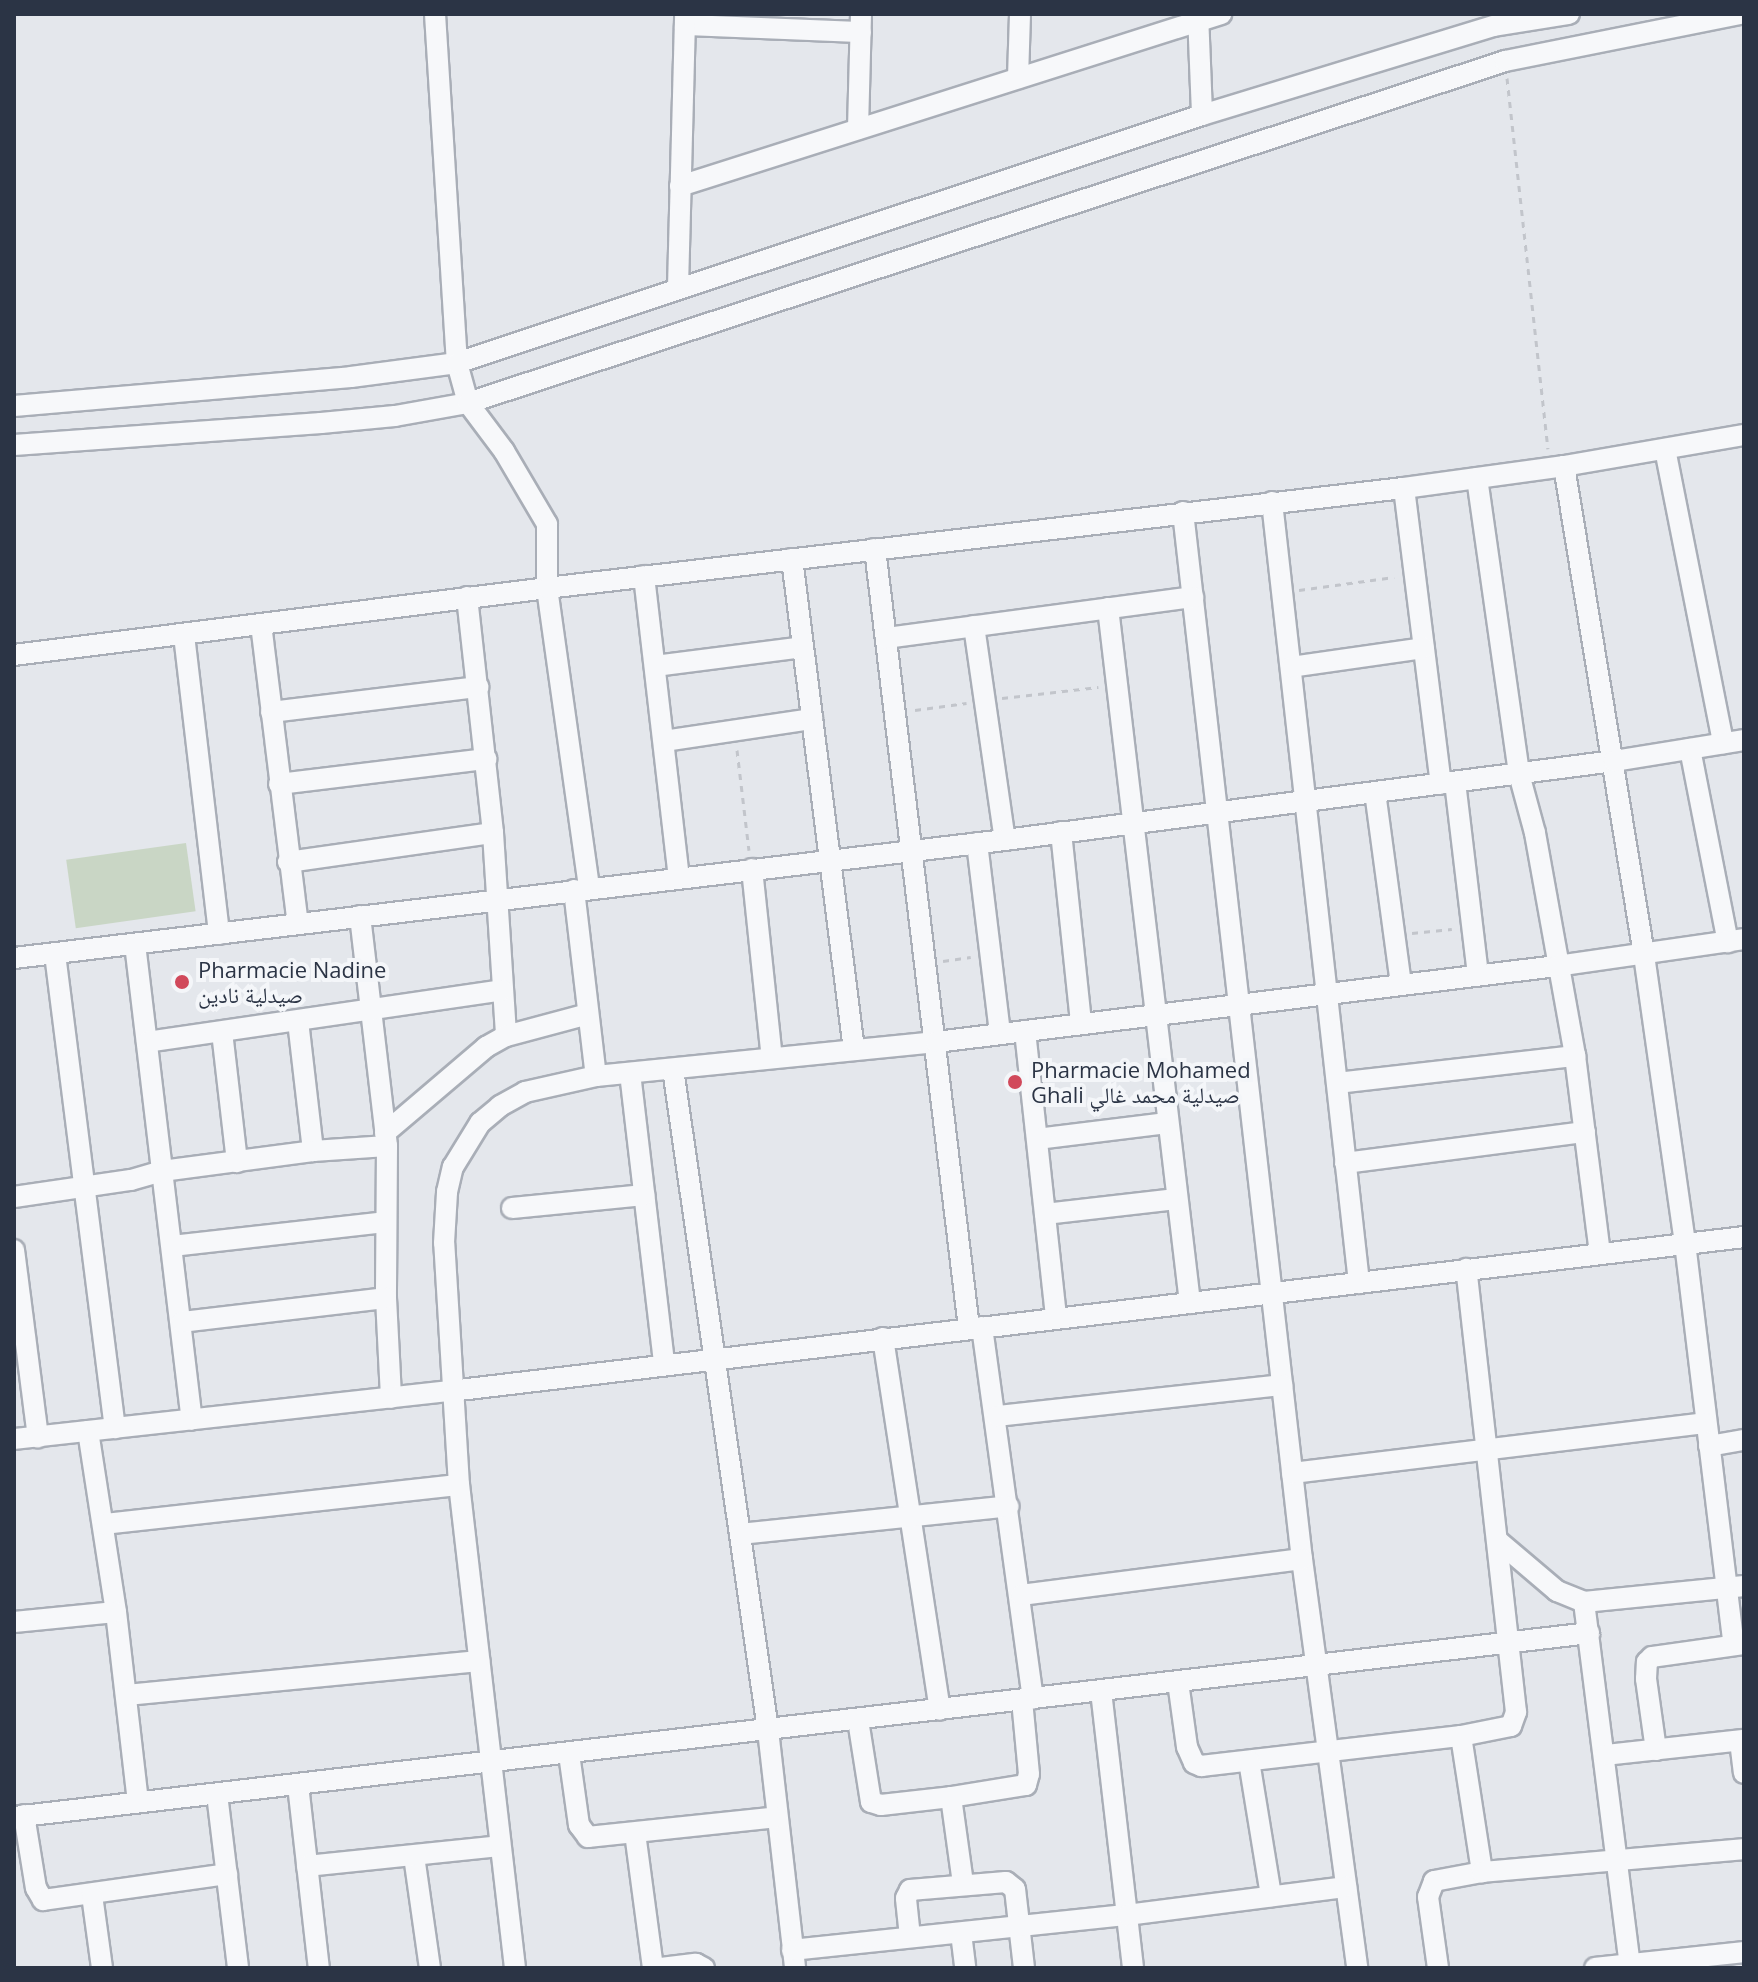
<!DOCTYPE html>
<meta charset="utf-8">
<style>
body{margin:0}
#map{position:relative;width:1758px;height:1982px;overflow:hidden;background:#e4e7ec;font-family:"Open Sans","Noto Naskh Arabic",sans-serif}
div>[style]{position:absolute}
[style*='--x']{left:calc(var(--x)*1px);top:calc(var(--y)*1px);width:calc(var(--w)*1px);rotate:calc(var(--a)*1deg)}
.green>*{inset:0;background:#c9d6c5;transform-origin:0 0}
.path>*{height:3px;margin-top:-1.5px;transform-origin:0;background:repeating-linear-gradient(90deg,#c2c5cb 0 6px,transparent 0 12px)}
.roads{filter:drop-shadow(2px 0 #a9aeb7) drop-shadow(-2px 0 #a9aeb7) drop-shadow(0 2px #a9aeb7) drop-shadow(0 -2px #a9aeb7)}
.street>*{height:20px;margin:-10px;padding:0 10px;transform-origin:10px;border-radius:10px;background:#f7f8fa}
.dots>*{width:22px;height:22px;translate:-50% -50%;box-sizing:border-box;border:4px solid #f4f6f9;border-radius:50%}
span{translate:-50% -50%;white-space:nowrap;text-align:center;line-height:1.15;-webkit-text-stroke:8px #f4f6f9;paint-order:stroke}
.poi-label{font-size:22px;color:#2b3445}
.left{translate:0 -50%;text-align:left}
.frame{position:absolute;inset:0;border:16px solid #2b3445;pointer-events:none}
</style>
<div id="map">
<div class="green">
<i style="left:186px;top:843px;width:69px;height:121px;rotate:82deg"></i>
</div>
<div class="path">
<i style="--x:1507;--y:78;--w:373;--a:83.7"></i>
<i style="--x:1299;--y:590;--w:96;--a:-7.8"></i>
<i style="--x:1002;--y:698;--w:97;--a:-6.5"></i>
<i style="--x:915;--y:710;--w:52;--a:-7.7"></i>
<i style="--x:737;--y:750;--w:101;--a:83.2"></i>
<i style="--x:1412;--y:933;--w:40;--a:-5.7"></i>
<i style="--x:943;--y:961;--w:28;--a:-8"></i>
</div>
<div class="roads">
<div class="street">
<i style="--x:435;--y:14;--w:350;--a:86.4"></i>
<i style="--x:457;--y:363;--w:41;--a:74.6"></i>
<i style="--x:468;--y:403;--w:60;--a:53.1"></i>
<i style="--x:504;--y:451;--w:85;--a:59.5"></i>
<i style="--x:547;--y:524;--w:64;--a:90"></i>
<i style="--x:547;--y:588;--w:303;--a:82"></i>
<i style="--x:1198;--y:14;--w:101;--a:87.7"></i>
<i style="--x:685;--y:25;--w:176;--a:2.3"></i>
<i style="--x:1018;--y:78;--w:64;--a:-88.2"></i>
<i style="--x:858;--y:129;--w:115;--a:-88.5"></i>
<i style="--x:680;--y:186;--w:568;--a:-17.64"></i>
<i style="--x:678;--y:287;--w:273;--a:-88.5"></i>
<i style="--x:14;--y:406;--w:338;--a:-4.9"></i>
<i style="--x:351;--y:377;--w:107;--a:-7.5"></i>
<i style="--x:457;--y:363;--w:785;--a:-18.41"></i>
<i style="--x:1202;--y:115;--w:305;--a:-17"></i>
<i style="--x:1494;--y:26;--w:76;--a:-9.1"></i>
<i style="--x:14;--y:445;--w:308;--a:-4.1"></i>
<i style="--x:321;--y:423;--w:74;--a:-5.4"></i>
<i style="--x:395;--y:416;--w:74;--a:-10.1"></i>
<i style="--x:468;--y:403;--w:1092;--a:-18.25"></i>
<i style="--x:1505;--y:61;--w:240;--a:-11.3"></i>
<i style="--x:1665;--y:449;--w:300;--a:78.8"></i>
<i style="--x:1564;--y:466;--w:496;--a:80.7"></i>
<i style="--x:1644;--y:955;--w:291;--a:81.9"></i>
<i style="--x:1685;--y:1243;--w:405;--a:83.1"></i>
<i style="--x:1477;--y:478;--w:299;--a:81.9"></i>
<i style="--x:1519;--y:774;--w:61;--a:74.8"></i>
<i style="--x:1535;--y:833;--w:227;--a:79.8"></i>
<i style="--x:1575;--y:1056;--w:199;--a:82.8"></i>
<i style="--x:1404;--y:488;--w:298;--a:82.9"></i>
<i style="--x:1272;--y:502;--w:786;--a:83.64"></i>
<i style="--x:1183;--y:512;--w:1054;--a:83.52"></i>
<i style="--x:1302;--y:1559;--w:413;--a:82.3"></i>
<i style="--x:875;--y:549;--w:785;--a:83.12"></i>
<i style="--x:792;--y:559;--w:495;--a:82.8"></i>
<i style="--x:644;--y:576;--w:304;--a:83.4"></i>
<i style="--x:467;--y:597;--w:237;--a:83.7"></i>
<i style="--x:493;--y:833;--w:203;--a:86.3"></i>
<i style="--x:1108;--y:608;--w:700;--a:83.27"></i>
<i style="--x:261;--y:624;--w:302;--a:83"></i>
<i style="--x:974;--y:626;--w:216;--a:81.8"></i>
<i style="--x:184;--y:635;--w:301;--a:83.3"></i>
<i style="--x:886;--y:638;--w:310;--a:-7.6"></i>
<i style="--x:14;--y:655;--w:537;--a:-7.16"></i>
<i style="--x:547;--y:588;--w:863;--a:-6.66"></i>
<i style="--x:1404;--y:488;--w:162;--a:-7.8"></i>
<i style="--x:1564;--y:466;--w:183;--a:-9.8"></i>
<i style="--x:655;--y:666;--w:149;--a:-7.3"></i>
<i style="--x:1291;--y:667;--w:134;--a:-8.1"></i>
<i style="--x:271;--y:712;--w:209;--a:-6.9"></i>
<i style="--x:664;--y:741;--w:150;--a:-8.5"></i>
<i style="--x:1690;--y:749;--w:197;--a:78.9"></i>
<i style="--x:1455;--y:782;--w:195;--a:83.2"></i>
<i style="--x:279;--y:784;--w:209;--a:-6.9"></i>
<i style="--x:1375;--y:792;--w:194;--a:82.3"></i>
<i style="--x:1061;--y:832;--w:192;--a:84"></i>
<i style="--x:977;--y:843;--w:192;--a:83.1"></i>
<i style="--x:288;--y:862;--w:207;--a:-8.1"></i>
<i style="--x:752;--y:869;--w:190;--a:84"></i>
<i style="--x:574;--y:890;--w:187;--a:83.3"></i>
<i style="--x:360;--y:916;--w:232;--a:83.3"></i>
<i style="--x:387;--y:1146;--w:152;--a:90.4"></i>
<i style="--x:386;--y:1298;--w:100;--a:87.1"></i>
<i style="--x:135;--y:944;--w:479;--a:83.2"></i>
<i style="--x:55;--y:954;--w:478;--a:82.8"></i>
<i style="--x:14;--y:958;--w:998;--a:-6.79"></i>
<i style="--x:1005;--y:840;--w:614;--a:-7.39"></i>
<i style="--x:1614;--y:761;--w:132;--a:-9.2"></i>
<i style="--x:298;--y:1021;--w:131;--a:83.4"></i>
<i style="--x:1025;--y:1031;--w:289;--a:83.8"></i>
<i style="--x:222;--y:1032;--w:131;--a:83.4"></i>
<i style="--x:147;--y:1042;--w:359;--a:-8.3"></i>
<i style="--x:673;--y:1069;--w:668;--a:81.82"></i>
<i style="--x:768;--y:1730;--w:240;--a:83.5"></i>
<i style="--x:630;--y:1073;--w:293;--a:83.3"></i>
<i style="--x:1337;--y:1083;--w:240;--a:-6.5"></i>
<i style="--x:385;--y:1133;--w:133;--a:-40.4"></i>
<i style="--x:486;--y:1047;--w:23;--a:-29"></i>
<i style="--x:506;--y:1036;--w:85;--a:-15"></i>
<i style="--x:1037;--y:1139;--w:131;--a:-7"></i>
<i style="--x:1345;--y:1163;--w:242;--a:-7.4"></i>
<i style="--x:14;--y:1197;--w:118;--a:-8.3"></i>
<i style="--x:131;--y:1180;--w:32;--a:-16"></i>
<i style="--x:162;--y:1171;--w:152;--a:-7.5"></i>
<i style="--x:313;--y:1151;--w:74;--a:-3.9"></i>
<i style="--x:512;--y:1208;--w:133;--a:-5.6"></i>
<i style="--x:1045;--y:1214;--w:132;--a:-6.5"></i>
<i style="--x:172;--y:1246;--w:214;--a:-6.4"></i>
<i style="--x:14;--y:1250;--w:189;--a:82.7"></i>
<i style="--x:182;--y:1322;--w:205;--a:-6.7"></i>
<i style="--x:982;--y:1327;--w:375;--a:82.2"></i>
<i style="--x:883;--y:1338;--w:376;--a:81.3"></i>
<i style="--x:997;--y:1416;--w:287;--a:-6.2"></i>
<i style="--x:88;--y:1431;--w:183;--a:81.2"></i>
<i style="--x:116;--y:1612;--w:191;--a:83.4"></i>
<i style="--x:14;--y:1439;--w:440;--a:-6.3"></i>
<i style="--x:451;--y:1391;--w:1302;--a:-6.79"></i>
<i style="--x:1709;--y:1446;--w:36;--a:-10"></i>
<i style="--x:1292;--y:1473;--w:416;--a:-6.9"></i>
<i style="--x:104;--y:1524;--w:357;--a:-6.3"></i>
<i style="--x:740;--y:1534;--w:270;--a:-5.9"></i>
<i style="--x:1497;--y:1540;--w:79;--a:40.4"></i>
<i style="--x:1557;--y:1591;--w:29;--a:22"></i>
<i style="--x:1584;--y:1602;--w:161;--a:-5.7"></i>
<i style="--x:1021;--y:1595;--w:283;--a:-7.3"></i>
<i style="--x:1584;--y:1602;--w:365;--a:82.8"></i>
<i style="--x:14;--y:1622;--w:102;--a:-5.6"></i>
<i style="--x:1178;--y:1682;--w:66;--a:82.1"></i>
<i style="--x:1187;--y:1747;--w:17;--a:66"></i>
<i style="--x:1194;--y:1763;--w:8;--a:23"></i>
<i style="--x:1201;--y:1766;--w:262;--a:-6.6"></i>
<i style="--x:1461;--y:1736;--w:51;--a:-11.3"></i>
<i style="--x:1511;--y:1726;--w:15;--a:-70"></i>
<i style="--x:1516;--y:1712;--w:446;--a:-96.4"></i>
<i style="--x:1101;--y:1691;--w:279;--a:83.4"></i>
<i style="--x:126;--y:1695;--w:355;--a:-5.5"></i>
<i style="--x:858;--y:1720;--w:83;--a:81"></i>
<i style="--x:871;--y:1802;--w:10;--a:17"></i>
<i style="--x:881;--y:1805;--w:70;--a:-6.5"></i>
<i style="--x:951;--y:1797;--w:76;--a:-9.1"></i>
<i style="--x:1026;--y:1785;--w:11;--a:-75"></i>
<i style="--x:1029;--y:1774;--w:74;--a:-95.4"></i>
<i style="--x:1461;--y:1736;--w:138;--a:81.2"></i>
<i style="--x:1740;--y:1741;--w:32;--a:83"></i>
<i style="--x:1656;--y:1750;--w:72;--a:-98"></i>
<i style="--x:1646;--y:1679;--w:17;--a:-87"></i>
<i style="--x:1647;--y:1662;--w:7;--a:-45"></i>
<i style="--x:1652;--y:1657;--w:93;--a:-8"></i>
<i style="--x:569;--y:1754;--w:72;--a:82"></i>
<i style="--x:579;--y:1825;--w:15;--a:53"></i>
<i style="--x:588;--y:1837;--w:190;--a:-6"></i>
<i style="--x:1605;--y:1755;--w:140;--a:-6.2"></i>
<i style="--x:1249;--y:1761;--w:137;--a:80.7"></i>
<i style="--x:298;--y:1785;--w:184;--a:83.5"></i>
<i style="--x:217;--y:1794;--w:175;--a:83.1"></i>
<i style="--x:951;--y:1797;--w:88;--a:82.1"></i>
<i style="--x:24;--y:1815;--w:74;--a:80.7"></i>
<i style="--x:36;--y:1888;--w:14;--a:60"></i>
<i style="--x:43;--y:1900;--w:186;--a:-8"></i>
<i style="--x:14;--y:1817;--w:1586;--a:-6.66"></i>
<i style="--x:635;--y:1833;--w:136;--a:82.4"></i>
<i style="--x:414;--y:1856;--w:113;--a:81.9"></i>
<i style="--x:307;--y:1866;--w:193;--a:-5.9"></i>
<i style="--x:92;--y:1895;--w:74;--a:82.2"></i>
<i style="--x:961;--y:1933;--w:35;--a:83"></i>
<i style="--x:910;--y:1937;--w:39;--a:-96"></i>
<i style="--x:906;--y:1898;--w:9;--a:-63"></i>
<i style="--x:910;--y:1890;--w:96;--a:-4.8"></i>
<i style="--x:1006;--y:1882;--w:11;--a:38"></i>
<i style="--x:1015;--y:1889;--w:80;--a:83.5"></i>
<i style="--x:792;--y:1950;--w:337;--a:-6"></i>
<i style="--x:1127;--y:1915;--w:221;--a:-7.3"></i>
<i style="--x:515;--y:1968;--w:486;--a:-96.6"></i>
<i style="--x:459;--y:1485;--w:242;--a:-93.5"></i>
<i style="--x:444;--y:1243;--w:51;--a:-86.6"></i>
<i style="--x:447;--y:1192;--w:26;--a:-77"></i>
<i style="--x:453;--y:1167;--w:52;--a:-58.5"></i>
<i style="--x:480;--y:1123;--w:26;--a:-40"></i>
<i style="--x:500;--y:1106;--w:29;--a:-29"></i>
<i style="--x:525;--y:1092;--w:73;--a:-12.7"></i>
<i style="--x:596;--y:1076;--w:342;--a:-5.7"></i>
<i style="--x:936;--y:1042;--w:626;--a:-6.98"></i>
<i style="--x:1557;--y:966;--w:189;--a:-8.2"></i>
<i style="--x:661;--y:1968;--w:35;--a:-7"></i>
<i style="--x:696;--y:1964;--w:9;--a:27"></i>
<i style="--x:1438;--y:1968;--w:72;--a:-98"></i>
<i style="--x:1428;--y:1897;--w:17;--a:-69"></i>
<i style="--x:1434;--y:1881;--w:49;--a:-10.6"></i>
<i style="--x:1482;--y:1872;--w:263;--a:-5"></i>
<i style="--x:1595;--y:1968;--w:150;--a:-6.1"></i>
</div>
</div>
<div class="dots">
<i style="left:182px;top:982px;background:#d1495b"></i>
<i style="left:1015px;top:1082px;background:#d1495b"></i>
</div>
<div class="poi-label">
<span class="left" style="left:198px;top:982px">Pharmacie Nadine<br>صيدلية نادين</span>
<span class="left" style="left:1031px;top:1082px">Pharmacie Mohamed<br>Ghali صيدلية محمد غالي</span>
</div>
<div class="frame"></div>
</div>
